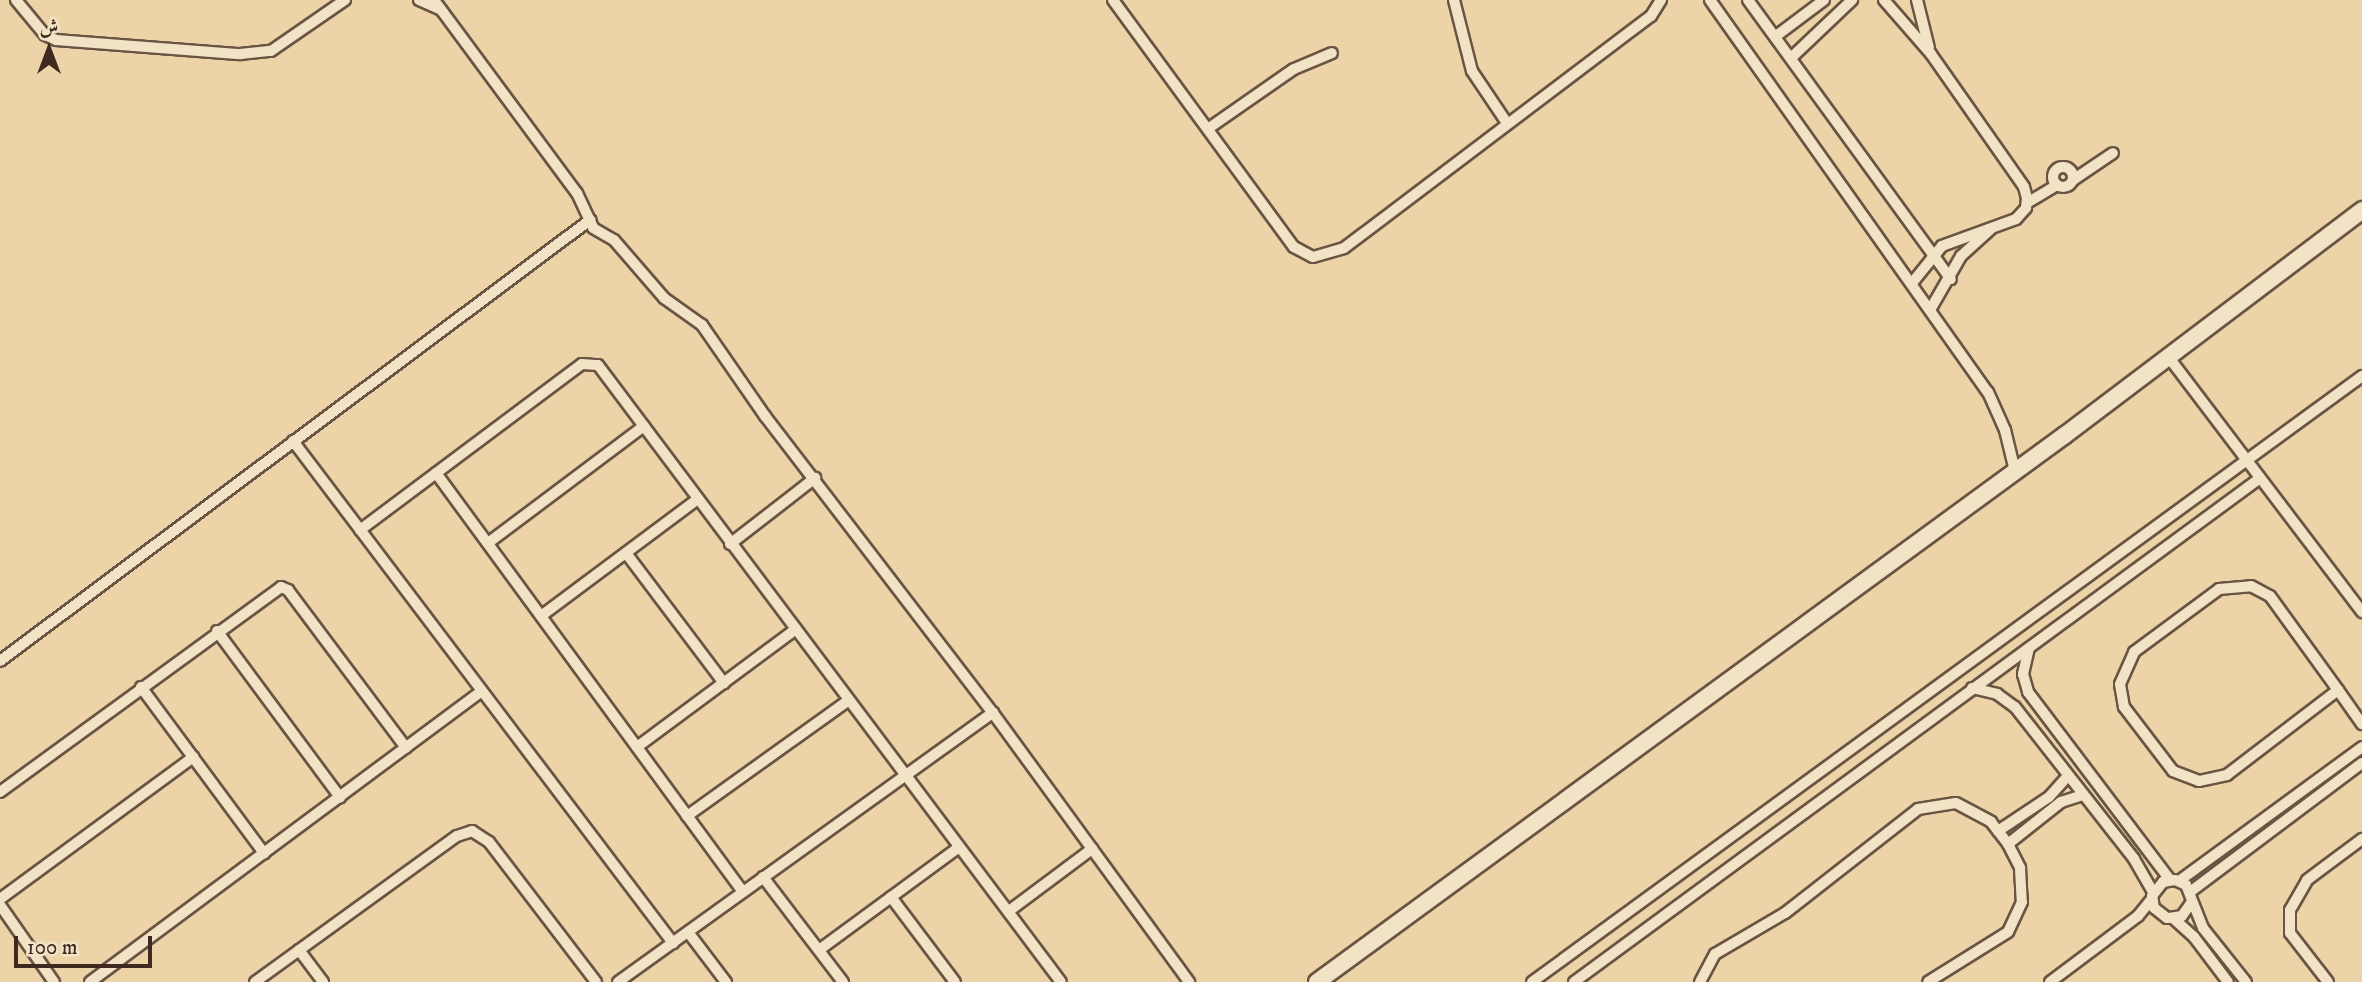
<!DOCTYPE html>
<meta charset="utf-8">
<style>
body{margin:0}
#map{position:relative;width:2362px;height:982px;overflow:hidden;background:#ecd4a8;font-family:"IM FELL DW Pica",Amiri,serif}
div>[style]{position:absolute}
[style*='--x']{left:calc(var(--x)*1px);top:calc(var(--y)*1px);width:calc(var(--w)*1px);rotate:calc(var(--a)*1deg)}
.roads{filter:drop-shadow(2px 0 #6a5443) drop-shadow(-2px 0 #6a5443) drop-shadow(0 2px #6a5443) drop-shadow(0 -2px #6a5443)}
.street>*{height:10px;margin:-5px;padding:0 5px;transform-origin:5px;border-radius:5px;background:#f3e3c6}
.street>.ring{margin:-5px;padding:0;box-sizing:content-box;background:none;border:10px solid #f3e3c6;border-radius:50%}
.secondary>*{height:16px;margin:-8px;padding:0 8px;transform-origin:8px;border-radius:8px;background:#f3e3c6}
span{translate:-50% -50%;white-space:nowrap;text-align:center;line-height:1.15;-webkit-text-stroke:5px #f3e3c6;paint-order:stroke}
.north{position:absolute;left:14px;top:14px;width:70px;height:70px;-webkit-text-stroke:5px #f3e3c6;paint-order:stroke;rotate:0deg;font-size:19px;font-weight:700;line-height:28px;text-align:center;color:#3f2921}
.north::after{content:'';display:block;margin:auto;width:24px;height:32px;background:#3f2921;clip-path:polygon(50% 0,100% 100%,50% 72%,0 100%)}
.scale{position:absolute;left:14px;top:936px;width:138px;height:32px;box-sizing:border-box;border:4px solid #3f2921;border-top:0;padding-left:9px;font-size:21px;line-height:24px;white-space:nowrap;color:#3f2921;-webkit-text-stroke:5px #f3e3c6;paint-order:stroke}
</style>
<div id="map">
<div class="roads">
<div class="street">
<i style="--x:16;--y:0;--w:45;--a:50.4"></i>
<i style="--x:45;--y:35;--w:12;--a:24"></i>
<i style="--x:56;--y:40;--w:185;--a:4.4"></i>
<i style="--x:240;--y:54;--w:31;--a:-6"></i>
<i style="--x:271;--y:51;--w:90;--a:-34.6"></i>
<i style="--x:419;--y:0;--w:24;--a:24"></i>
<i style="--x:434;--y:0;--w:240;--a:53.5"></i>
<i style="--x:577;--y:193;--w:38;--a:65"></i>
<i style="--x:593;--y:228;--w:24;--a:30"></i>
<i style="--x:614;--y:240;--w:77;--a:49.2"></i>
<i style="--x:664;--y:298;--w:47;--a:35.4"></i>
<i style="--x:702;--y:325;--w:111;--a:55.3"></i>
<i style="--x:765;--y:416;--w:374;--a:52.5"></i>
<i style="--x:993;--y:713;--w:333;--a:53.9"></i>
<i style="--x:1113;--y:0;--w:306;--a:53.8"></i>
<i style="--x:1294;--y:247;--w:21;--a:28"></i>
<i style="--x:1313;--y:257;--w:32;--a:-16"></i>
<i style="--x:1344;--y:248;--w:385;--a:-37.1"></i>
<i style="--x:1651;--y:16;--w:19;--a:-58"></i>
<i style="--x:1454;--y:0;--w:73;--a:75.8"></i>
<i style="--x:1472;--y:71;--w:63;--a:56.1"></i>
<i style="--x:1710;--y:0;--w:481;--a:54.7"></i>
<i style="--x:1988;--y:392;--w:42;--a:65.9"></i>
<i style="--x:2005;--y:430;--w:42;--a:76.3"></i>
<i style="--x:1748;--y:0;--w:345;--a:54"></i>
<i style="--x:1884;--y:0;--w:72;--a:49"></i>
<i style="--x:1931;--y:54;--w:162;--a:55"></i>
<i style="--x:2024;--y:187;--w:11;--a:75"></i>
<i style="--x:2027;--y:198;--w:10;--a:96"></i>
<i style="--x:2026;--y:208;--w:15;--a:132"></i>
<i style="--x:2016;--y:219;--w:79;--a:160"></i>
<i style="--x:1942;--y:246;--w:48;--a:129"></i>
<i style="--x:1917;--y:0;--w:49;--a:76"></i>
<i style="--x:1776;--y:36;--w:60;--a:-36.9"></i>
<i style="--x:1792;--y:57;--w:83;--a:-43.5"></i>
<i style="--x:1209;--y:128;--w:103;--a:-34.8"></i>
<i style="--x:1294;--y:69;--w:41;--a:-22.8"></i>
<i class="ring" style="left:2053px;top:167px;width:10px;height:10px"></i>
<i style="--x:2073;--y:180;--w:48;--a:-34"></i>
<i style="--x:2027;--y:203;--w:35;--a:-31"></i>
<i style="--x:1930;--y:310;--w:62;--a:-60.1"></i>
<i style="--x:1961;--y:256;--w:39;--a:-42"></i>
<i style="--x:2167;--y:355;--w:323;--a:52.8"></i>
<i style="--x:293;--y:441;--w:630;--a:52.88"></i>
<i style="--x:436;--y:473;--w:519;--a:53.77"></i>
<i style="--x:360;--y:530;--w:277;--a:-36.8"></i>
<i style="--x:582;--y:364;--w:16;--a:4"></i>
<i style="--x:598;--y:365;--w:771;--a:53.12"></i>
<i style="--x:488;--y:543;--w:195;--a:-36.9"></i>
<i style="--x:730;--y:544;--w:108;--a:-37.8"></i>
<i style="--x:626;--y:553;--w:163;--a:53"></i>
<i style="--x:541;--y:616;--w:196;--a:-36.7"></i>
<i style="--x:217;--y:631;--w:207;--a:53.5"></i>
<i style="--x:2029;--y:648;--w:27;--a:103"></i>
<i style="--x:2023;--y:674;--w:19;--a:74"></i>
<i style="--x:2028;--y:692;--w:236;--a:52.9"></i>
<i style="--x:0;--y:661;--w:737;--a:-36.78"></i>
<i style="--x:141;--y:687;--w:207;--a:53.5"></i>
<i style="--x:1972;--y:688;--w:26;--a:13"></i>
<i style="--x:1997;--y:694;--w:22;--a:36"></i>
<i style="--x:2015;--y:707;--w:193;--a:51.9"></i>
<i style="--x:2134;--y:859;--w:38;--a:60"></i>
<i style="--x:2338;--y:690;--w:140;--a:142.6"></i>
<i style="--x:2227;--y:775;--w:29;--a:168"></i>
<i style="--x:2199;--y:781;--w:28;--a:-159"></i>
<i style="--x:2173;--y:771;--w:81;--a:-127.4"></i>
<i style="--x:2124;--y:707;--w:23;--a:-100"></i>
<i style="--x:2120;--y:684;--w:35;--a:-66"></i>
<i style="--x:2134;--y:652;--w:106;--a:-36.5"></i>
<i style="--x:2219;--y:589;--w:32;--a:-5"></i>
<i style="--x:2251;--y:586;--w:21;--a:28"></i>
<i style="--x:2270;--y:596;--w:116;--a:54.1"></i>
<i style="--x:2338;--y:690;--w:42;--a:54.8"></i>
<i style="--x:637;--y:747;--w:198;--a:-36.6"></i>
<i style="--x:0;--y:792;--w:348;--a:-36.1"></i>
<i style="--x:281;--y:587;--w:8;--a:23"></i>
<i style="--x:288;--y:590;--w:197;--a:53.2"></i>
<i style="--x:687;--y:816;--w:199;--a:-35.6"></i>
<i style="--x:1998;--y:831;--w:61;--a:-33.7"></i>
<i style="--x:2049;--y:797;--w:28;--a:-48"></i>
<i style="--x:2008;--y:844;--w:68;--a:-38.4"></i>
<i style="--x:2061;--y:802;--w:22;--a:-18"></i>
<i style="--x:763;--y:877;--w:132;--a:52.7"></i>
<i style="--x:2179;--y:881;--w:227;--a:-36.2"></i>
<i style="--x:2190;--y:892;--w:215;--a:-36.9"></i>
<i style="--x:891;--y:897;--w:106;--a:53"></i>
<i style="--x:0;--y:899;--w:240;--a:-36.3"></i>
<i style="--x:2191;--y:903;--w:16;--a:125"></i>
<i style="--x:2182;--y:916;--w:15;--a:172"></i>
<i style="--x:2167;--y:918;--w:16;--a:-142"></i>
<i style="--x:2154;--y:908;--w:12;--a:-99"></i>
<i style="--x:2152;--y:896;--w:18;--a:-52"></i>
<i style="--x:2163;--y:882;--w:12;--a:-9"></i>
<i style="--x:2175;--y:880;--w:12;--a:24"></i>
<i style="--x:2186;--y:885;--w:46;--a:68.4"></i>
<i style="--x:2203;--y:928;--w:69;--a:51.5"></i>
<i style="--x:0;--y:905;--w:94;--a:55"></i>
<i style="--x:1009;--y:911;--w:104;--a:-36.8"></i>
<i style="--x:2174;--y:919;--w:27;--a:42"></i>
<i style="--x:2194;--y:937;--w:56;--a:52.9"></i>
<i style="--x:688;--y:932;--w:63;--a:52.8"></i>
<i style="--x:299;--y:950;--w:40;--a:53"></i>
<i style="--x:819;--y:950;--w:174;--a:-36.3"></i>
<i style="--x:90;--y:982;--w:488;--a:-36.6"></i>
<i style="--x:255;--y:982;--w:249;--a:-35.9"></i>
<i style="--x:457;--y:836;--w:16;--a:-18"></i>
<i style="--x:472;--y:831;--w:20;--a:33"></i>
<i style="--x:489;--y:842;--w:176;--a:52.6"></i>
<i style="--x:618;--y:982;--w:462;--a:-35.7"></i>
<i style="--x:1532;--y:982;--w:1028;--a:-36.13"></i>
<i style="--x:1574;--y:982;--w:851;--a:-36.3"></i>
<i style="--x:1700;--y:982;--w:32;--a:-62"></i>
<i style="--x:1715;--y:954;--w:81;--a:-30.4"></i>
<i style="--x:1785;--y:913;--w:169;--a:-38"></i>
<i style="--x:1918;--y:809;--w:38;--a:-9"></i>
<i style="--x:1956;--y:803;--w:40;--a:28"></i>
<i style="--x:1991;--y:822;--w:28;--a:52"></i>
<i style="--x:2008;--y:844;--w:27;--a:63"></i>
<i style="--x:2020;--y:868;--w:34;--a:87"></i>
<i style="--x:2022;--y:902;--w:33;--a:115"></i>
<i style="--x:2008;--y:932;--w:94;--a:148"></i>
<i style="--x:2050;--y:982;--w:110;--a:-36.9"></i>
<i style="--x:2138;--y:916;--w:22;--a:-51"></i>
<i style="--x:2328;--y:982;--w:62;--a:-127.8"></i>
<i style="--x:2290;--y:933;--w:23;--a:-90"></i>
<i style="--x:2290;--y:910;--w:34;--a:-60"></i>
<i style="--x:2307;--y:880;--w:69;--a:-36.7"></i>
</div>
<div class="secondary">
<i style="--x:1317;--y:982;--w:927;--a:-36.18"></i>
<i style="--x:2065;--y:435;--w:373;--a:-37.1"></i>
</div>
</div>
<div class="north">ش</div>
<div class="scale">100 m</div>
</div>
